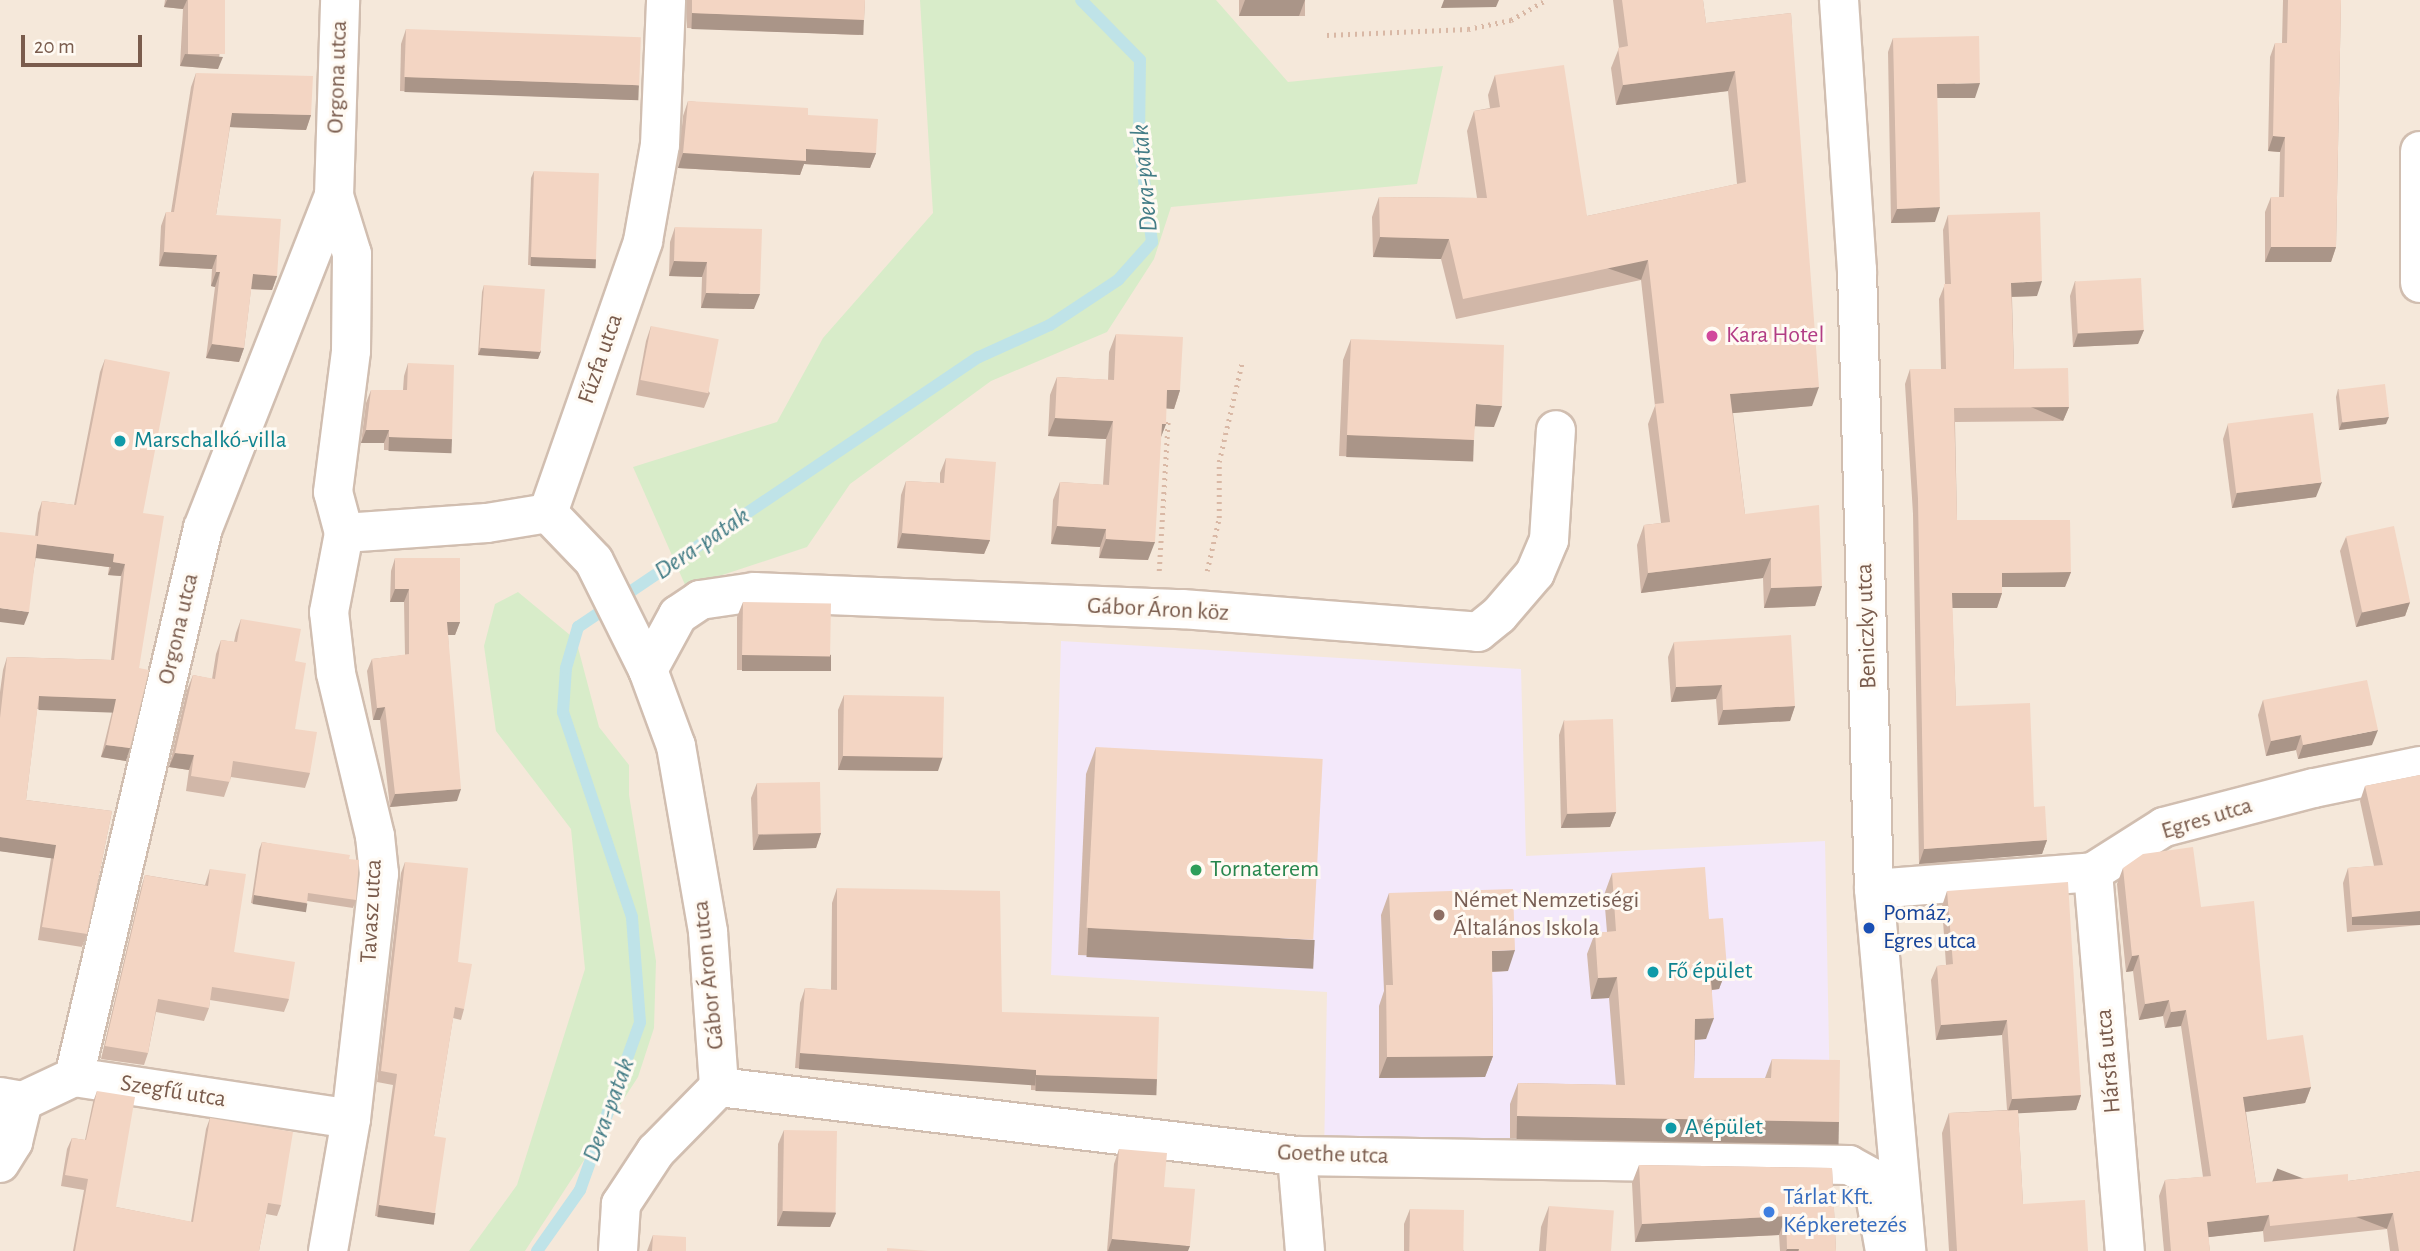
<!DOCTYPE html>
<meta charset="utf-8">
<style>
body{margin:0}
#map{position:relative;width:2420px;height:1251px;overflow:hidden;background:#fdf6ec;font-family:"Alegreya Sans",sans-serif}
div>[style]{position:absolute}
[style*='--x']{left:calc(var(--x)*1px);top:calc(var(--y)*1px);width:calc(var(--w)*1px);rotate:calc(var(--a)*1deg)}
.residential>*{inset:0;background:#f5e8da;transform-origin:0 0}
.education>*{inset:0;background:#f3e8fa}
.green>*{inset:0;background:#d8ecc9}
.stream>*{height:12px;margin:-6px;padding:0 6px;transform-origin:6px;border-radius:6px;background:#bfe3e8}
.path>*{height:4.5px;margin-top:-2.25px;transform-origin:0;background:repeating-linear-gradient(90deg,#d9b8a5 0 2px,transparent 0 7px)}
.roads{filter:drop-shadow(2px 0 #d1beb0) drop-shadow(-2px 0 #d1beb0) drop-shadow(0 2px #d1beb0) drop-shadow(0 -2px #d1beb0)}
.street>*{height:38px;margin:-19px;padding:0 19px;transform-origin:19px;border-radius:19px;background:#fff}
.secondary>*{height:38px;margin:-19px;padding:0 19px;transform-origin:19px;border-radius:19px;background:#fff}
.wall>*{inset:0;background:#d1b7a8;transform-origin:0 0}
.shaded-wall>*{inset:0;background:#aa9588;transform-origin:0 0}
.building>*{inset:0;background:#f3d5c3;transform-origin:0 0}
.dots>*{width:19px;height:19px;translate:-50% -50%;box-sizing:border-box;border:4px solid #fffaf3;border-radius:50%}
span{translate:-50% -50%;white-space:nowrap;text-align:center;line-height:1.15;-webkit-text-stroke:6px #fffaf3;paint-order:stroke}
.street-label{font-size:24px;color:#7a5c4d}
.hotel-label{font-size:24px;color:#b23c85}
.left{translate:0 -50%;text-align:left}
.culture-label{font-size:24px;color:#0d838f}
.leisure-label{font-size:24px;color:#27864d}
.education-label{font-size:24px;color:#785e54}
.transit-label{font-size:24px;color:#164399}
.shop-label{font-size:24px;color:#366cbe}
.water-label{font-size:26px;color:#437c86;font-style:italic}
.scale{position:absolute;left:21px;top:35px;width:121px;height:32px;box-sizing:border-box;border:4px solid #7a5c4d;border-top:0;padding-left:9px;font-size:21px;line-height:24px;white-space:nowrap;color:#7a5c4d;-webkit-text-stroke:5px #fffaf3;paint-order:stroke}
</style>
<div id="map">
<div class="residential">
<i style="left:0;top:0;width:2420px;height:1251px"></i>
</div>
<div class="education">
<i style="clip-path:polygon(1061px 641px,1521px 669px,1526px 856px,1825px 841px,1831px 1153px,1324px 1156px,1327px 992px,1051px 975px)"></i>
</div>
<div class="green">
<i style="clip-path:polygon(920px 0,1216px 0,1288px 82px,1443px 66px,1417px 184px,1171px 207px,1154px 259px,1107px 332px,991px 381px,850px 484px,807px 547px,686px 587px,633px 467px,777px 422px,823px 338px,933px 213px)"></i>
<i style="clip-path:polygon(518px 592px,576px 640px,599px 727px,629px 765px,629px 795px,656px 961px,654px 1028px,638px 1077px,525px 1251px,469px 1251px,517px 1185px,585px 969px,571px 829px,496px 731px,484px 646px,495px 604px)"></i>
</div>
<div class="stream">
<i style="--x:537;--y:1251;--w:75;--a:-54.8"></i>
<i style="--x:580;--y:1190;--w:178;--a:-70.3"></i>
<i style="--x:640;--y:1022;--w:105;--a:-94.4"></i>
<i style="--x:632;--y:917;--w:216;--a:-108.6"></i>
<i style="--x:563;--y:712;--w:44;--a:-86.1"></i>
<i style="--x:566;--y:668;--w:43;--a:-73.7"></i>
<i style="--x:578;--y:627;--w:483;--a:-34"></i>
<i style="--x:979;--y:357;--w:78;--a:-24.3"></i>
<i style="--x:1050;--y:325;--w:82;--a:-33.5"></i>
<i style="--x:1118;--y:280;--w:51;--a:-48.2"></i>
<i style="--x:1152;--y:242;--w:103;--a:-97.3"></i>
<i style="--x:1139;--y:140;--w:80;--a:-89.3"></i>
<i style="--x:1140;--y:60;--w:84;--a:-134.5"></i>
</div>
<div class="path">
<i style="--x:1327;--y:35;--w:141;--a:-2.4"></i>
<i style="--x:1468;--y:29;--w:44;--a:-11.8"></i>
<i style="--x:1511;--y:20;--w:40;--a:-29.7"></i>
<i style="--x:1159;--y:571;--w:153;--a:-86.6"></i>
<i style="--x:1207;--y:571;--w:54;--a:-77.2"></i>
<i style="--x:1219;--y:518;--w:56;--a:-90"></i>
<i style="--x:1219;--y:462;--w:103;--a:-77"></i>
</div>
<div class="roads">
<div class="street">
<i style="--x:2420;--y:151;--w:132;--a:90"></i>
<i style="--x:548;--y:513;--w:66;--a:46.2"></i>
<i style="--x:594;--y:561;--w:122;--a:63.6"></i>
<i style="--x:648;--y:670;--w:81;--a:69.8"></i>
<i style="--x:676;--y:746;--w:189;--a:80.2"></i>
<i style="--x:708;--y:932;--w:155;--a:85.9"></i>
<i style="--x:719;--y:1087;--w:90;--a:134.5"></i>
<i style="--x:656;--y:1151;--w:64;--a:123.4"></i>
<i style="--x:621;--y:1204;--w:47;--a:93.7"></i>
<i style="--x:344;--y:533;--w:143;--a:-4"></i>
<i style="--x:487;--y:523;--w:62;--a:-9.3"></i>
<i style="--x:548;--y:513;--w:288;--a:-70.7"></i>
<i style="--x:643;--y:241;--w:97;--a:-80"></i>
<i style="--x:660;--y:145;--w:145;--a:-87.6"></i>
<i style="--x:648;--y:670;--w:63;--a:-61.4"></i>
<i style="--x:678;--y:615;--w:27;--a:-34"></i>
<i style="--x:700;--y:600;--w:55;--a:-8.4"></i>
<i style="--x:754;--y:592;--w:428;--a:2.3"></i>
<i style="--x:1182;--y:609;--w:297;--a:4.4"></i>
<i style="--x:1478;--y:632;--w:27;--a:-39"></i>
<i style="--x:1499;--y:615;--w:55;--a:-49.4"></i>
<i style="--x:1535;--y:573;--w:36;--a:-67"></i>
<i style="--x:1549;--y:540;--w:110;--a:-86.4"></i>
<i style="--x:2093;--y:872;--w:380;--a:85.2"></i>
<i style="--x:1874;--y:889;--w:220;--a:-4.4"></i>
<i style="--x:2093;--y:872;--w:84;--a:-32.4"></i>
<i style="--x:2164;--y:827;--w:155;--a:-14.6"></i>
<i style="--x:2314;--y:788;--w:108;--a:-11.7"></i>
<i style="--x:74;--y:1077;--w:564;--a:-76.78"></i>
<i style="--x:203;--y:528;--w:357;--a:-68.5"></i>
<i style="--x:334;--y:196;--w:196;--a:-88.2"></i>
<i style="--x:719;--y:1087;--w:582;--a:6.81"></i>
<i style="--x:1297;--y:1156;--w:552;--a:0.93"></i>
<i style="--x:1849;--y:1165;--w:26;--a:29"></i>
<i style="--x:1872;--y:1178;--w:74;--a:79.9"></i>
<i style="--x:0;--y:1097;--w:23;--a:10"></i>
<i style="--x:23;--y:1101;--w:56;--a:-25.2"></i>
<i style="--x:74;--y:1077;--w:280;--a:8.6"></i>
<i style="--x:1297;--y:1156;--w:95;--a:85.2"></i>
<i style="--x:0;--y:1163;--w:25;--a:-58"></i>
<i style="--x:13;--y:1142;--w:42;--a:-76.3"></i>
<i style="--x:328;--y:1251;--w:134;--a:-80.1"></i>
<i style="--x:351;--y:1119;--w:247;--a:-83.5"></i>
<i style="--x:379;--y:874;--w:38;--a:-96"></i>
<i style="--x:375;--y:836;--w:168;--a:-103.5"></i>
<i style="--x:336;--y:673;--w:61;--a:-96.5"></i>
<i style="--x:329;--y:612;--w:80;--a:-79.2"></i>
<i style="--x:344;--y:533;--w:42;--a:-105"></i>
<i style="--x:333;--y:492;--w:142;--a:-82.7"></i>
<i style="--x:351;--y:351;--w:97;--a:-89.4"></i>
<i style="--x:352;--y:254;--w:61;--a:-107.2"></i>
</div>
<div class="secondary">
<i style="--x:1839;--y:0;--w:271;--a:86.2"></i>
<i style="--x:1857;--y:270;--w:619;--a:88.43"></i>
<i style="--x:1874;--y:889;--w:363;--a:84.9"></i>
</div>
</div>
<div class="wall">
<i style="clip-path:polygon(165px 0,225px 0,218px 69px,180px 66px,183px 9px,164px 7px)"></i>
<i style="clip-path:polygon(687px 0,865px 0,864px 20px,859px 35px,687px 28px)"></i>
<i style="left:1239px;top:0;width:66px;height:16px"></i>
<i style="clip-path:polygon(1613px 0,1703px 0,1706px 23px,1791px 13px,1812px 406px,1733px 413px,1745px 514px,1822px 586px,1815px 606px,1764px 608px,1763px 578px,1641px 593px,1637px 545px,1644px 525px,1661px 523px,1648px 424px,1655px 406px,1641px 280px,1456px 319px,1441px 259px,1373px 257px,1372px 217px,1379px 197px,1477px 198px,1467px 131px,1474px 111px,1490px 108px,1488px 95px,1495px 75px,1587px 216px,1737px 184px,1728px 91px,1616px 105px,1611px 68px,1619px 48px)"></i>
<i style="clip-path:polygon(2283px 0,2341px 0,2336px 247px,2331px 262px,2265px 262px,2265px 212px,2271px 197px,2279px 197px,2280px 152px,2268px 151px,2270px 57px,2275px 43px,2282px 43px)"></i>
<i style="clip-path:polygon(406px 29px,639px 86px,634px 100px,400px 91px,401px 44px)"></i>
<i style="clip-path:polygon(1893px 38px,1975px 98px,1937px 98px,1935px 222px,1891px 223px,1888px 52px)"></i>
<i style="clip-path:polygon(196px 73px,311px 115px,306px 130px,230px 127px,216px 215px,277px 276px,272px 290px,251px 289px,244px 348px,239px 362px,206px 358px,215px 287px,211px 286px,212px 269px,159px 266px,161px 226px,166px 212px,171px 212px,191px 87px)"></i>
<i style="clip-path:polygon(688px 101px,808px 115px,876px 153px,870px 168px,804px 164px,800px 175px,678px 168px,683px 116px)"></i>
<i style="clip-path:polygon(534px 171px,596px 259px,593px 267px,528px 265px,531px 178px)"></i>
<i style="clip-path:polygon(1948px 215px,2037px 296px,2012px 297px,2014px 369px,2069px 407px,2063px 421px,1955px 422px,1957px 520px,2071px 572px,2065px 587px,2002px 587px,2002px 593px,1997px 608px,1952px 608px,1956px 706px,2034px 807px,2047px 840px,2042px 854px,1919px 864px,1913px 514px,1905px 384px,1910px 369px,1941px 369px,1939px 299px,1945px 284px,1943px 230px)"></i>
<i style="clip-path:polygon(675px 227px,754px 309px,701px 308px,702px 277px,669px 276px,670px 242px)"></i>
<i style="clip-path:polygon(2075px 281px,2144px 330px,2138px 344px,2073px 347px,2070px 296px)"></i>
<i style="clip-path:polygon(484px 285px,541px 351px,538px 359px,478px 355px,482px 292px)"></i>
<i style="clip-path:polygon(651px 326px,710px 393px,704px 408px,636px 395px,646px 341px)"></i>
<i style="clip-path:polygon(1116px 334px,1180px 390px,1174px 409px,1166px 408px,1166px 424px,1161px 437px,1148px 560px,1099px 558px,1100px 547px,1051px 544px,1053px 500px,1060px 482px,1103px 485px,1106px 439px,1048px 436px,1050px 395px,1057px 377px,1108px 380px,1109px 352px)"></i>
<i style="clip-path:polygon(1351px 339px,1494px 427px,1475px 426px,1466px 461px,1339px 456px,1343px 360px)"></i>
<i style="clip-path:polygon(105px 359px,143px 513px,139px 668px,126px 761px,101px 757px,112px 712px,37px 709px,26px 800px,112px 811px,87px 934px,82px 947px,38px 940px,51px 858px,0 851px,0 692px,3px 670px,7px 657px,111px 660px,121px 576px,108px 575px,109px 567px,36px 557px,24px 625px,38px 513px,42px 501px,74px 505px,100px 372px)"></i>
<i style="clip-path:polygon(408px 363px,452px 439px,447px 452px,384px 450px,384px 443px,361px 443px,366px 403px,371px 390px,403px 390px,404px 376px)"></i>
<i style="clip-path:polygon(2338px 389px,2386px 424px,2339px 430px,2336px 397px)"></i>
<i style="clip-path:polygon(2228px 424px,2316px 497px,2232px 508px,2223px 439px)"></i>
<i style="clip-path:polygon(946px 458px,990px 540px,984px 554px,897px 548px,901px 495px,906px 481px,940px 483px,940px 473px)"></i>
<i style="clip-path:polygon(2346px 537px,2410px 602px,2405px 616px,2356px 627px,2340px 551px)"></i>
<i style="clip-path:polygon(395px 558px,460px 622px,455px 635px,448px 635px,457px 801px,390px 807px,380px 720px,373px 720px,367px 671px,372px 659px,405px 655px,404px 602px,390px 602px,391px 571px)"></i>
<i style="clip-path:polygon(743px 602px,831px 655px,826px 670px,737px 670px,737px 617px)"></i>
<i style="clip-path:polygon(241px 619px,295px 661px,295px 729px,310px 773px,305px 788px,231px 777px,224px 797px,186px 791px,189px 770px,169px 767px,187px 690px,193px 675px,212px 679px,216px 654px,221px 640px,234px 642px,236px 633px)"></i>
<i style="clip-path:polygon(1674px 642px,1795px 706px,1790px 721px,1718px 725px,1716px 699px,1671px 702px,1668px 657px)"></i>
<i style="clip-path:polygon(844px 695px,938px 771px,838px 770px,838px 710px)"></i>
<i style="clip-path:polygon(2263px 700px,2372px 745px,2298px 759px,2296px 750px,2266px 756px,2258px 715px)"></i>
<i style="clip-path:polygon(1564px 720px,1616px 812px,1610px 827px,1561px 828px,1559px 735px)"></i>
<i style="clip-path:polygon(1096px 747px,1305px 965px,1078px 955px,1086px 774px)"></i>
<i style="clip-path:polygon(2420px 775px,2420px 925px,2347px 932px,2343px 883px,2348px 868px,2374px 866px,2360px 801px,2365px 786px)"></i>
<i style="clip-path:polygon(757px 783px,821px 833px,816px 848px,753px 850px,751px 798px)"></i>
<i style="clip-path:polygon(262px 842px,349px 859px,356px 900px,353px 908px,307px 901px,304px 911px,251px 903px,259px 850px)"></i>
<i style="clip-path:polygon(405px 862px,458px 962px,464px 1009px,461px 1020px,453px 1018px,434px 1136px,431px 1224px,375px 1216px,393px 1085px,377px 1082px,401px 873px)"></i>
<i style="clip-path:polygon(2123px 868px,2201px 907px,2267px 1040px,2311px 1087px,2305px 1103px,2246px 1112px,2256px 1183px,2348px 1181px,2420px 1171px,2420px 1251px,2390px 1251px,2387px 1229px,2264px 1242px,2263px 1231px,2208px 1237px,2210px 1251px,2164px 1251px,2159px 1196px,2165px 1180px,2203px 1177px,2181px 1026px,2165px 1028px,2163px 1016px,2139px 1020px,2133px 971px,2126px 972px,2117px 884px)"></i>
<i style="clip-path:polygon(210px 869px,234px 952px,289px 999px,284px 1012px,210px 1000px,209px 1008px,204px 1021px,156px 1012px,148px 1053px,144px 1065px,101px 1059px,141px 888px,145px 875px,205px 885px)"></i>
<i style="clip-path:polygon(1612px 873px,1709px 919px,1727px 968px,1719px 989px,1712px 990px,1706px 1039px,1695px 1040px,1694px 1078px,1765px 1078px,1772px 1059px,1839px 1122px,1831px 1143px,1510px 1138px,1510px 1104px,1518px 1083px,1616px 1085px,1609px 998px,1591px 999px,1587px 954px,1595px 933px,1607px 932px,1604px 895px)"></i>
<i style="clip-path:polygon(837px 888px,1002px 1012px,1157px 1079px,1152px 1094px,1031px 1090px,1031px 1084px,795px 1068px,800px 1003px,805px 988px,831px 990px,832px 903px)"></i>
<i style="clip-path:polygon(1947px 891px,2081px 1095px,2076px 1110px,2018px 1113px,2023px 1204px,2088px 1251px,1949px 1251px,1942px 1133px,1949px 1113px,2007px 1110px,2002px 1035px,1936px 1040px,1931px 980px,1937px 966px,1946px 965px,1942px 906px)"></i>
<i style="clip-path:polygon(1389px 893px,1508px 971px,1492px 972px,1493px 1056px,1485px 1077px,1379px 1078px,1379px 1006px,1384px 991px,1381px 915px)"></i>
<i style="clip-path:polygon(97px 1091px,116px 1207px,191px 1222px,206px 1129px,210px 1118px,281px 1205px,277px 1216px,266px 1214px,259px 1251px,73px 1251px,84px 1190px,61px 1186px,67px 1149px,72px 1138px,85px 1140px,93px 1102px)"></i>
<i style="clip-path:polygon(784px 1130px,836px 1213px,830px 1227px,777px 1226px,778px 1144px)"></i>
<i style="clip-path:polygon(1119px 1149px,1164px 1187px,1188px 1251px,1107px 1251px,1114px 1164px)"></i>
<i style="clip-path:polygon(1639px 1165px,1832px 1168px,1836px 1251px,1780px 1251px,1779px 1235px,1635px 1242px,1632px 1183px)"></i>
<i style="clip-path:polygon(1549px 1206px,1611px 1251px,1539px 1251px,1541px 1227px)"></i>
<i style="clip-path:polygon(1410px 1209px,1464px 1251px,1404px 1251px,1404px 1224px)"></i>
<i style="clip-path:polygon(653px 1235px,686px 1251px,647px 1251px)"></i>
</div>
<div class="shaded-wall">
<i style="clip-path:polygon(167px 0,187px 0,183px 9px,164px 7px)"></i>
<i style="clip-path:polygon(1245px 0,1305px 0,1299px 16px,1239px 16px)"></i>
<i style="clip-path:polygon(1444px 0,1499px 0,1496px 7px,1441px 8px)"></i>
<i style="left:692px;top:13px;width:172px;height:16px;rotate:2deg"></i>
<i style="clip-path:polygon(185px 54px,223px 57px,218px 69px,180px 66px)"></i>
<i style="clip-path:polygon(1735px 71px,1728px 91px,1616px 105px,1623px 85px)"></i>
<i style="left:405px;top:77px;width:234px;height:15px;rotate:2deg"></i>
<i style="clip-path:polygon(1980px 83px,1975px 98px,1931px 98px,1937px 84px)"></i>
<i style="clip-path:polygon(232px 113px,311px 115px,306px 130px,227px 127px)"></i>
<i style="clip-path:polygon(2273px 136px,2285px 137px,2280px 152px,2268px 151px)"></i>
<i style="clip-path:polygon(806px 149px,876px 153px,870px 168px,804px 164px,800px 175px,678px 168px,683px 153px)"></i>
<i style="clip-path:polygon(1940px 207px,1935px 222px,1891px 223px,1897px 209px)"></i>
<i style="clip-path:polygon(1380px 237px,1449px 239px,1441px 259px,1373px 257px)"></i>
<i style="clip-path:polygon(2271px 247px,2336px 247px,2331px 262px,2265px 262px)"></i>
<i style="clip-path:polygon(164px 252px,217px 255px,212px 269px,159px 266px)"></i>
<i style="left:531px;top:257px;width:65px;height:9px;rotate:2deg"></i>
<i style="left:1648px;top:260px;width:21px;height:189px;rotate:109deg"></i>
<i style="clip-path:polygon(674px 261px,707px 262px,702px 277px,669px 276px)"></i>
<i style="clip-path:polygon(216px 272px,220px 272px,215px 287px,211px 286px)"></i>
<i style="clip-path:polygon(253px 274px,277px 276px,272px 290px,248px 289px)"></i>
<i style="clip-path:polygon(2042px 281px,2037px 296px,2006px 297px,2011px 283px)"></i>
<i style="clip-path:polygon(706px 293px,760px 294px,754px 309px,701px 308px)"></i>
<i style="clip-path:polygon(2144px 330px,2138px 344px,2073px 347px,2078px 333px)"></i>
<i style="clip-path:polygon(212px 344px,244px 348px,239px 362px,206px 358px)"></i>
<i style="clip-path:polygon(481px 348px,541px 351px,538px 359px,478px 355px)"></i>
<i style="clip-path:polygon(1819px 387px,1812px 406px,1723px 414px,1730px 394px)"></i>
<i style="clip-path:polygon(1167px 390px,1180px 390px,1174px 409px,1160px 408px)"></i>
<i style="clip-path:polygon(1476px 404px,1502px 406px,1494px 427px,1468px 426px)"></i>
<i style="left:2069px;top:407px;width:15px;height:115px;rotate:113deg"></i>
<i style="clip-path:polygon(2389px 417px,2386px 424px,2339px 430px,2342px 422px)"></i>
<i style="clip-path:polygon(1055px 418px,1113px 421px,1106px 439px,1048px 436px)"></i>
<i style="clip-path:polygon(1162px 424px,1166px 424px,1159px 442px)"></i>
<i style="clip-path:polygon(366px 430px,389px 430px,384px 443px,361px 443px)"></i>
<i style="left:1347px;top:435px;width:127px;height:22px;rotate:2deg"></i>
<i style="left:389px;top:437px;width:63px;height:14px;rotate:2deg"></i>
<i style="clip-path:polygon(2322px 482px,2316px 497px,2232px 508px,2237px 493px)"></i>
<i style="clip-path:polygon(1057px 526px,1106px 529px,1100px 547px,1051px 544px)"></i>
<i style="clip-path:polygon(902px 533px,990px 540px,984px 554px,897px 548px)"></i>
<i style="clip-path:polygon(1106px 539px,1155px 542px,1148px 560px,1099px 558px)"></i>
<i style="left:37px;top:544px;width:78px;height:14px;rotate:7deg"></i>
<i style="clip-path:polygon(1771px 558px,1763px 578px,1641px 593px,1648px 573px)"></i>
<i style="clip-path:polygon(113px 562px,125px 564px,121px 576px,108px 575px)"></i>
<i style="clip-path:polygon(2071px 572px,2065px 587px,1996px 587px,2002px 573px)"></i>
<i style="clip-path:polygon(1822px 586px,1815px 606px,1764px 608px,1771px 588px)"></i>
<i style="clip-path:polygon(395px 589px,409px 589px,404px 602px,390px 602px)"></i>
<i style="clip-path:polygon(1952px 593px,2002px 593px,1997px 608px,1947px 608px)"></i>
<i style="clip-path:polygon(2410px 602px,2405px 616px,2356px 627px,2362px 612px)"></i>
<i style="clip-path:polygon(0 608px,29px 612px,24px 625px,0 622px)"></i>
<i style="clip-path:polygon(447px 622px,460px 622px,455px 635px,443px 635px)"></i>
<i style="left:742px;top:655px;width:89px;height:16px"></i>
<i style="clip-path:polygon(1722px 685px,1716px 699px,1671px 702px,1676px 687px)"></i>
<i style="left:39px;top:696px;width:77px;height:14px;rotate:2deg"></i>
<i style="clip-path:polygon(1795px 706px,1790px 721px,1718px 725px,1723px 710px)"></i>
<i style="clip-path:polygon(385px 707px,380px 720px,373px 720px,377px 708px)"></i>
<i style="clip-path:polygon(2378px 730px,2372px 745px,2298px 759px,2303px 745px)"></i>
<i style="clip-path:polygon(2301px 735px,2296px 750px,2266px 756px,2271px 741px)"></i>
<i style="clip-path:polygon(106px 745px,130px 748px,126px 761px,101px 757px)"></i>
<i style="clip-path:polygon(175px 753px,194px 755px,189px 770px,169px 767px)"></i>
<i style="clip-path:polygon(843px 756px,943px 756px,938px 771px,838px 770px)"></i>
<i style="clip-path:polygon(461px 789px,457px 801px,390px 807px,395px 794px)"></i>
<i style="clip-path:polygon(1616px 812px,1610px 827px,1561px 828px,1567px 814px)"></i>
<i style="clip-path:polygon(821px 833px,816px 848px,753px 850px,759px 835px)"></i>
<i style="left:0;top:837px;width:57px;height:14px;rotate:8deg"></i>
<i style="clip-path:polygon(2047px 840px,2042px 854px,1919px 864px,1924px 849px)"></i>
<i style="left:254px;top:895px;width:54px;height:9px;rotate:9deg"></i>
<i style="left:2420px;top:911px;width:14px;height:68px;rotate:90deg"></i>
<i style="left:1088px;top:928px;width:227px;height:29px;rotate:3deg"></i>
<i style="clip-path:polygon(1515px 950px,1508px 971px,1484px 972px,1492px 951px)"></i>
<i style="clip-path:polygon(2139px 955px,2133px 971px,2126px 972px,2132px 956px)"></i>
<i style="clip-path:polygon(1727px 968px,1719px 989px,1702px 991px,1710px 969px)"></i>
<i style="clip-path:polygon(1617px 977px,1609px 998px,1591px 999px,1598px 978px)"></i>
<i style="clip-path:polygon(2169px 1000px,2163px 1016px,2139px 1020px,2145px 1004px)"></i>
<i style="clip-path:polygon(2186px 1010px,2181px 1026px,2165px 1028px,2171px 1012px)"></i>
<i style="clip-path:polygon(1714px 1018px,1706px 1039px,1687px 1040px,1695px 1019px)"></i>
<i style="clip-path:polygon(2007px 1020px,2002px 1035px,1936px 1040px,1941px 1025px)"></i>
<i style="left:800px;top:1053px;width:237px;height:16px;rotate:4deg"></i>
<i style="clip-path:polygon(1493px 1056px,1485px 1077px,1379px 1078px,1387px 1057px)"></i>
<i style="left:1036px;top:1075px;width:121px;height:16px;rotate:2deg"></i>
<i style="clip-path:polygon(2311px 1087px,2305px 1103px,2238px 1113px,2243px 1097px)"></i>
<i style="clip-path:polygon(2081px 1095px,2076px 1110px,2007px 1114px,2012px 1099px)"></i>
<i style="left:1517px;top:1116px;width:322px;height:23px;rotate:1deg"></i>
<i style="left:379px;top:1205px;width:57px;height:12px;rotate:8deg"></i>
<i style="clip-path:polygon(783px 1211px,836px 1213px,830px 1227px,777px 1226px)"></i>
<i style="left:2393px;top:1213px;width:17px;height:124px;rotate:111deg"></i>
<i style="clip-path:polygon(2269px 1215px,2263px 1231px,2201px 1238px,2207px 1222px)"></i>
<i style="clip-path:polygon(1786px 1216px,1779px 1235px,1635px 1242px,1642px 1224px)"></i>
<i style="clip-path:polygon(1112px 1239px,1190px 1246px,1188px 1251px,1108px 1251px)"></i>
<i style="clip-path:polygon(1787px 1249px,1799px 1249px,1798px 1251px,1786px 1251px)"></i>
</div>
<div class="building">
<i style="left:188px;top:0;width:37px;height:54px"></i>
<i style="clip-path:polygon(692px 0,865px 0,864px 20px,692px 13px)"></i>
<i style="clip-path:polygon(1622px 0,1703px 0,1706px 23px,1791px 13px,1819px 387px,1730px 394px,1745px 514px,1819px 505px,1822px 586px,1771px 588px,1771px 558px,1648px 573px,1644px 525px,1670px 522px,1655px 404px,1664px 403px,1648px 260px,1463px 299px,1449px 239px,1380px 237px,1379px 197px,1487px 198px,1474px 111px,1500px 107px,1495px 75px,1564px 65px,1587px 216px,1746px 182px,1735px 71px,1623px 85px,1618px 48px,1628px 46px)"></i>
<i style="clip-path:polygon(2288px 0,2341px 0,2336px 247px,2271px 247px,2271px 197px,2284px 197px,2285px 137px,2273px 136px,2275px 43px,2287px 43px)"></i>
<i style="left:406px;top:29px;width:235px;height:48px;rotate:2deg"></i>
<i style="clip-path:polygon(1979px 36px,1980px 83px,1937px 84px,1940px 207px,1897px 209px,1893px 38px)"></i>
<i style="clip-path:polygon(196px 73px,313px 76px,311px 115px,232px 113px,216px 215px,281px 219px,277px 276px,253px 274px,244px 348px,212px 344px,220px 272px,216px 272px,217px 255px,164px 252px,166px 212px,174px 212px)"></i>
<i style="clip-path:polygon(688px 101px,808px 108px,808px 115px,878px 119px,876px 153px,806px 149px,806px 161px,683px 153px)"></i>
<i style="left:534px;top:171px;width:65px;height:86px;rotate:2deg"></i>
<i style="clip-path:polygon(2040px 212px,2042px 281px,2011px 283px,2014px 369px,2068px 368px,2069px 407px,1954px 408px,1957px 520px,2070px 520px,2071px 572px,2002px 573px,2002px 593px,1952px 593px,1956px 706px,2030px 703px,2034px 807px,2045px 806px,2047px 840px,1924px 849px,1918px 499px,1910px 369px,1946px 369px,1944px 284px,1951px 284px,1948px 215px)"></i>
<i style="clip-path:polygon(675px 227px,762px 229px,760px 294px,706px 293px,707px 262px,674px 261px)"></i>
<i style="left:2141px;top:278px;width:52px;height:66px;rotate:87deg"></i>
<i style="left:484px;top:285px;width:61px;height:63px;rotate:4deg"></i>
<i style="left:651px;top:326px;width:69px;height:55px;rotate:11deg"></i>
<i style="clip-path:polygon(1116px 334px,1183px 337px,1180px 390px,1167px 390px,1166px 424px,1162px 424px,1155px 542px,1106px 539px,1106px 529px,1057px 526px,1060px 482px,1109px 485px,1113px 421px,1055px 418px,1057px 377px,1114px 380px)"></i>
<i style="clip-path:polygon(1351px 339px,1504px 345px,1502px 406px,1476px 404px,1474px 440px,1347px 435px)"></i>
<i style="clip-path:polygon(105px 359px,170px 372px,143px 513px,164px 516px,139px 668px,149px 670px,130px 748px,106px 745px,116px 699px,39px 696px,26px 800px,112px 811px,87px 934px,42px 927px,56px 845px,0 837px,0 718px,7px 657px,114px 660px,125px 564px,113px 562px,114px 554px,37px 544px,29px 612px,0 608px,0 532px,38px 536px,42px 501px,76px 505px)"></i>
<i style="clip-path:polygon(408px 363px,454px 365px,452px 439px,389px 437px,389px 430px,366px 430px,371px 390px,407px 390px)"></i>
<i style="left:2385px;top:384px;width:33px;height:47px;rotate:83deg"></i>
<i style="left:2313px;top:413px;width:70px;height:86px;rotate:83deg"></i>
<i style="clip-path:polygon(946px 458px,996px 462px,990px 540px,902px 533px,906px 481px,944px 483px)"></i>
<i style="left:2394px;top:526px;width:78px;height:49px;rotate:78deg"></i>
<i style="clip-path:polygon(395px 558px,460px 558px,460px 622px,447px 622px,461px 789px,395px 794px,385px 707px,377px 708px,372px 659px,409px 654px,409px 589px,395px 589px)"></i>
<i style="left:743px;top:602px;width:88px;height:53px;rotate:1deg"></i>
<i style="clip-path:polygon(241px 619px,301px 629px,295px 661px,306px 663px,295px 729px,317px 732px,310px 773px,233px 761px,230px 782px,191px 776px,194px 755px,175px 753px,193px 675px,215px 679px,221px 640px,237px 642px)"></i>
<i style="clip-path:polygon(1791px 635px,1795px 706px,1723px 710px,1722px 685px,1676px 687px,1674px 642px)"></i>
<i style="clip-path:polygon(2367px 680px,2378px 730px,2303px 745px,2301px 735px,2271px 741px,2263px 700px)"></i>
<i style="left:844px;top:695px;width:100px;height:61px;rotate:1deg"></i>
<i style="left:1613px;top:719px;width:93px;height:49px;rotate:88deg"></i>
<i style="left:1096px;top:747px;width:227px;height:181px;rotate:3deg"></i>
<i style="clip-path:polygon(2420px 775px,2420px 911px,2352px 917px,2348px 868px,2383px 865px,2365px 786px)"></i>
<i style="left:820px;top:782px;width:51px;height:63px;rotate:89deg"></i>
<i style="clip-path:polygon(262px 842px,350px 855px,349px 859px,359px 860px,356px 900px,308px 893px,307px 903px,254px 895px)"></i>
<i style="clip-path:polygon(2193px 847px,2201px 907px,2254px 901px,2267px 1040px,2303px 1035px,2311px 1087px,2243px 1097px,2256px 1183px,2348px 1174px,2348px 1181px,2420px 1171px,2420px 1251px,2399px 1251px,2393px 1213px,2270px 1226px,2269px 1215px,2207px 1222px,2210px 1251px,2171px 1251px,2165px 1180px,2211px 1176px,2186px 1010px,2171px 1012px,2169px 1000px,2145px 1004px,2139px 955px,2132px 956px,2123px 868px,2143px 854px)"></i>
<i style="clip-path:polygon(405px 862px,468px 868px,458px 962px,472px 964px,464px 1009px,455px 1007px,434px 1136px,446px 1138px,435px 1213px,379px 1205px,397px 1074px,381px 1071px)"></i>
<i style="clip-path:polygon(1705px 867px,1709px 919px,1723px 918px,1727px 968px,1710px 969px,1714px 1018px,1695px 1019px,1694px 1078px,1771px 1078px,1772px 1059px,1840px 1060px,1839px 1122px,1517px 1116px,1518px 1083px,1625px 1085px,1617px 977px,1598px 978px,1595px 933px,1616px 931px,1612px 873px)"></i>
<i style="clip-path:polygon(210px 869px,246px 874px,234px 952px,295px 962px,289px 999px,212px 987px,209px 1008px,158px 999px,148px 1053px,105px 1046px,145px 875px,208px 886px)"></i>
<i style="clip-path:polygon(2068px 882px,2081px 1095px,2012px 1099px,2007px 1020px,1941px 1025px,1937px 966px,1953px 964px,1947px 891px)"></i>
<i style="clip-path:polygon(837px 888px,1000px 891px,1002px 1012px,1159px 1017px,1157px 1079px,1036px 1075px,1036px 1070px,800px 1053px,805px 988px,837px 990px)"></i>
<i style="clip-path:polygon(1513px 889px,1515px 950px,1492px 951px,1493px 1056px,1387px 1057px,1386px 985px,1393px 985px,1389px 893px)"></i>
<i style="clip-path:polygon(97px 1091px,135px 1097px,116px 1207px,193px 1222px,210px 1118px,293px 1132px,281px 1205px,268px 1203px,259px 1251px,75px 1251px,88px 1179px,65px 1175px,72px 1138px,86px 1140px)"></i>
<i style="clip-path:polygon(2018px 1110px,2023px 1204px,2085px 1200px,2088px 1251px,1957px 1251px,1949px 1113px)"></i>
<i style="left:784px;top:1130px;width:53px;height:81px;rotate:1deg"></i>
<i style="clip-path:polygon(1119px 1149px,1167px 1153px,1164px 1187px,1195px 1189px,1190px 1246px,1112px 1239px)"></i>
<i style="clip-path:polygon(1639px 1165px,1832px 1168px,1836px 1251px,1799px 1251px,1799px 1249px,1787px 1249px,1786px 1216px,1642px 1224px)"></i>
<i style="left:1549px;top:1206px;width:65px;height:45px;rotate:4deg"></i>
<i style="left:1410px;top:1209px;width:54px;height:42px;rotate:1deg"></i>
<i style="clip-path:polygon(653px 1235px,686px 1237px,686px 1251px,652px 1251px)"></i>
<i style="clip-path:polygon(887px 1248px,929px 1251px,887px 1251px)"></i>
</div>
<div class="dots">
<i style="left:1712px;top:336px;background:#d1479c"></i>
<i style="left:120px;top:441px;background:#0f9aa8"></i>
<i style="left:1196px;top:870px;background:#2e9e5b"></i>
<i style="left:1439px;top:915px;background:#8d6e63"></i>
<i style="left:1869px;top:928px;background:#1a4fb4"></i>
<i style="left:1653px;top:972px;background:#0f9aa8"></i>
<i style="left:1671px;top:1128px;background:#0f9aa8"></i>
<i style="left:1769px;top:1212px;background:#3f7fe0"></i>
</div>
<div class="street-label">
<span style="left:338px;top:77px;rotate:-88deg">Orgona utca</span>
<span style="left:601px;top:359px;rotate:-71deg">Fűzfa utca</span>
<span style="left:1158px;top:610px;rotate:3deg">Gábor Áron köz</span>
<span style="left:1867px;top:626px;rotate:-92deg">Beniczky utca</span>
<span style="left:179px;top:629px;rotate:-77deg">Orgona utca</span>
<span style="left:2207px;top:819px;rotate:-17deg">Egres utca</span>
<span style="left:372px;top:911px;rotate:-87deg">Tavasz utca</span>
<span style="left:709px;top:975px;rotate:-96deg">Gábor Áron utca</span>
<span style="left:2109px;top:1061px;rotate:-95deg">Hársfa utca</span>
<span style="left:173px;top:1092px;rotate:9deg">Szegfű utca</span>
<span style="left:1333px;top:1155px;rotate:2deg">Goethe utca</span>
</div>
<div class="hotel-label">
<span class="left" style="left:1726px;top:336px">Kara Hotel</span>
</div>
<div class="culture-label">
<span class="left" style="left:134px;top:441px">Marschalkó-villa</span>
<span class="left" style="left:1667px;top:972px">Fő épület</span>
<span class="left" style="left:1685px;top:1128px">A épület</span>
</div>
<div class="leisure-label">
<span class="left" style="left:1210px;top:870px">Tornaterem</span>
</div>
<div class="education-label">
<span class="left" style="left:1453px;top:915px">Német Nemzetiségi<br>Általános Iskola</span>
</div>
<div class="transit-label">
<span class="left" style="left:1883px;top:928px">Pomáz,<br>Egres utca</span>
</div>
<div class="shop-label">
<span class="left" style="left:1783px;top:1212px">Tárlat Kft.<br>Képkeretezés</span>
</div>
<div class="water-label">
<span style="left:1145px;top:178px;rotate:-95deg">Dera-patak</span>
<span style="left:702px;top:544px;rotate:-34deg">Dera-patak</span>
<span style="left:609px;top:1110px;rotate:-70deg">Dera-patak</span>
</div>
<div class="scale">20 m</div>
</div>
